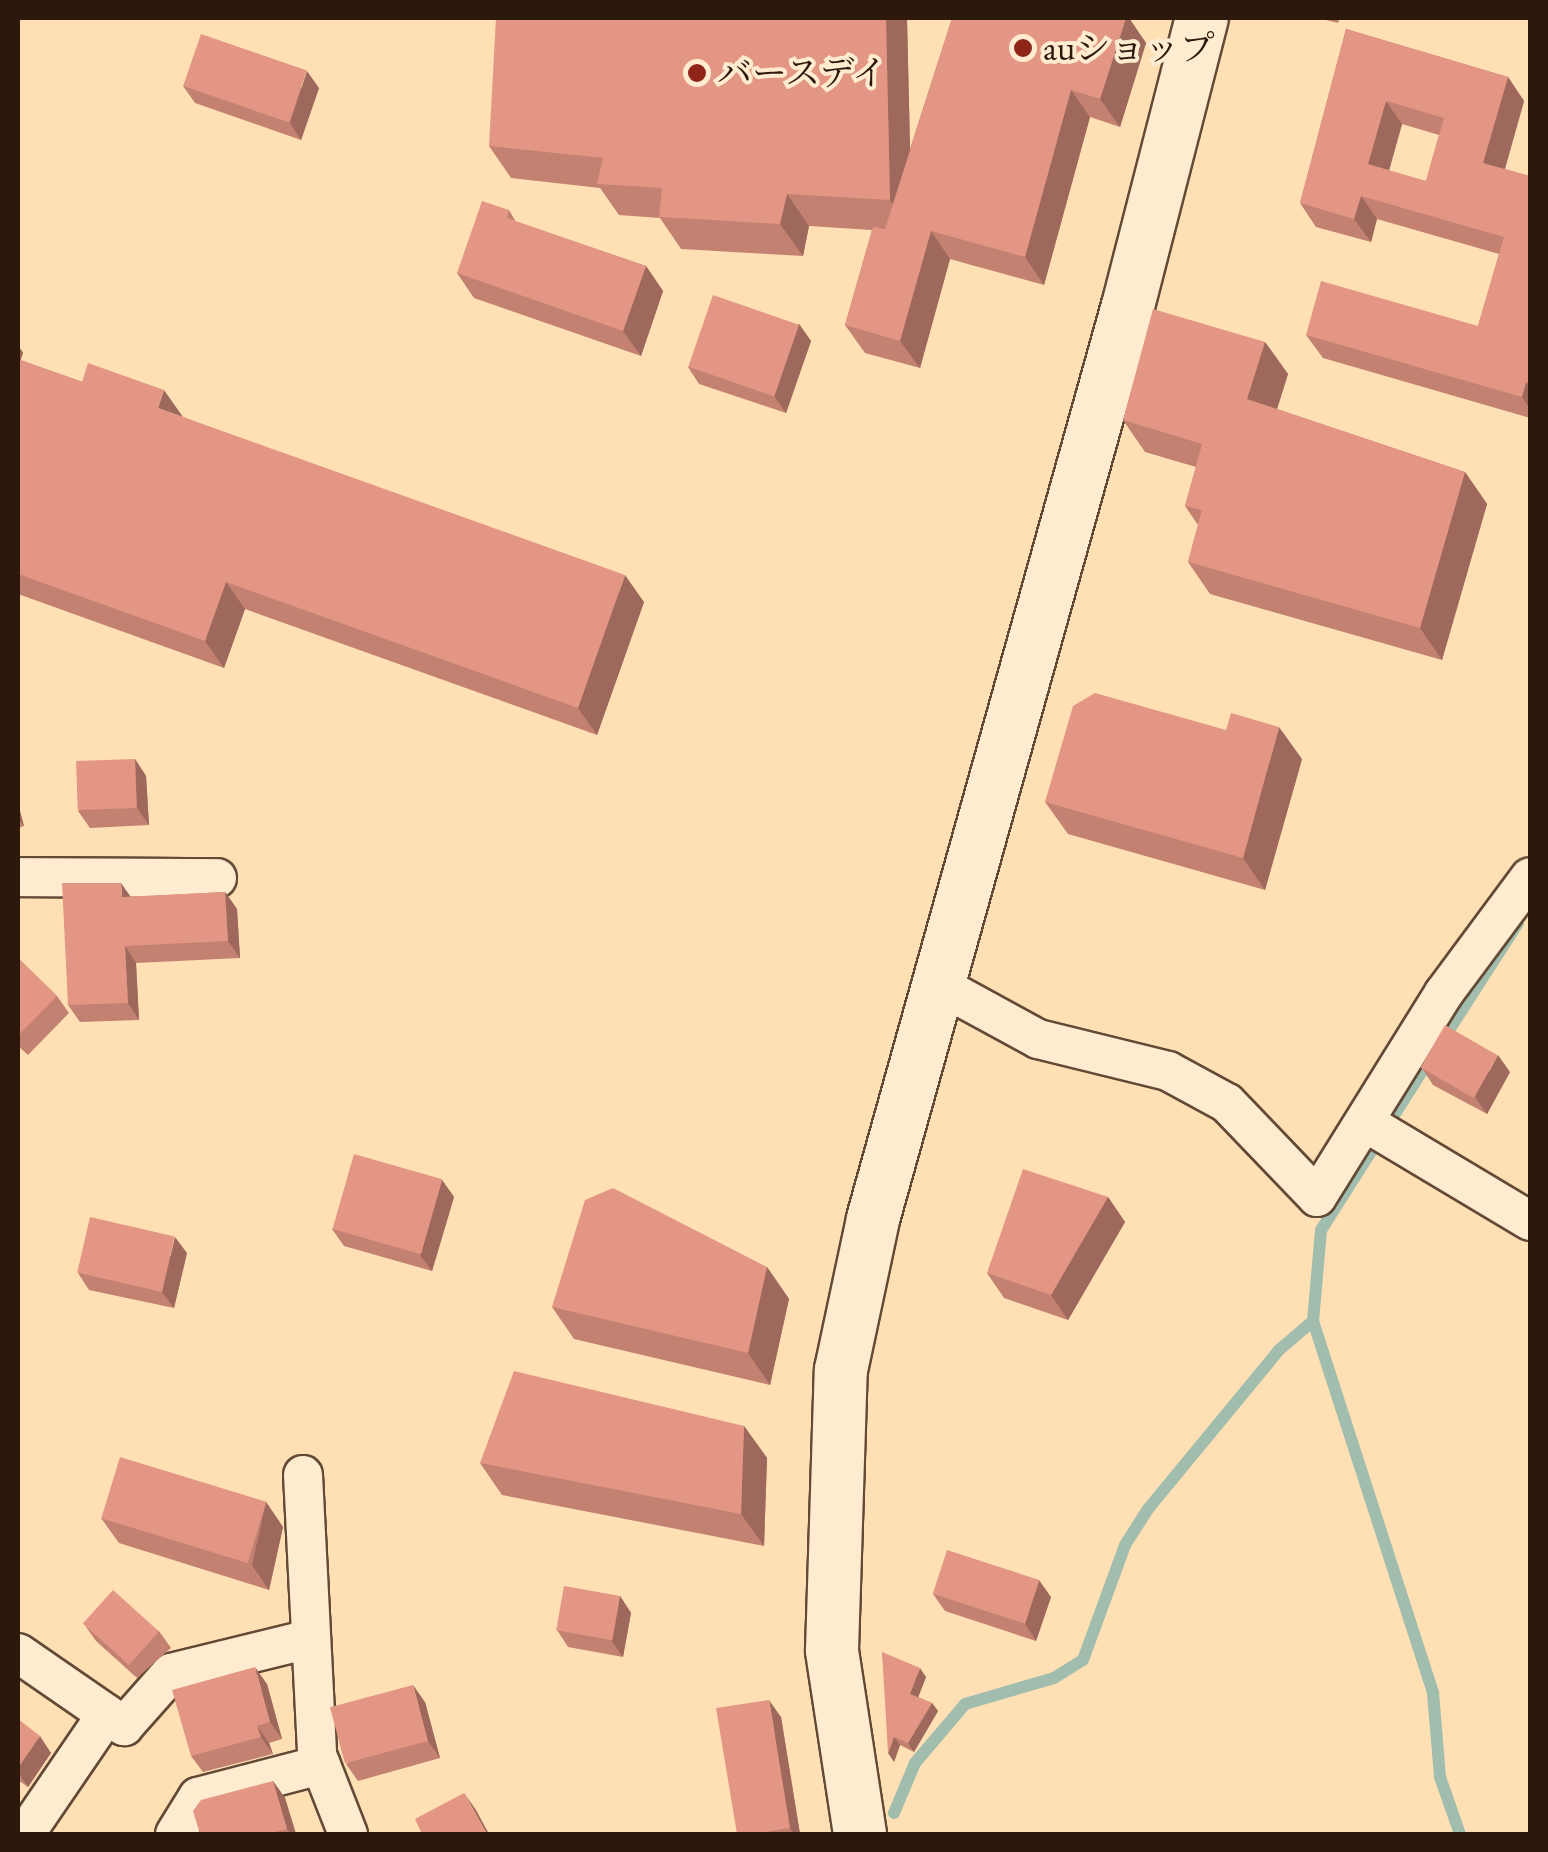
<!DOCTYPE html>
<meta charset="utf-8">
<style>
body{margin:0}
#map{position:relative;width:1548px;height:1852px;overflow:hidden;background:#ffe0b5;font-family:"EB Garamond","Noto Serif JP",serif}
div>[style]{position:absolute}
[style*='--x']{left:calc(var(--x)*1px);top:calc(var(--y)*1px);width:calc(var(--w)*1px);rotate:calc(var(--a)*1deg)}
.stream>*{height:12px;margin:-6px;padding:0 6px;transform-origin:6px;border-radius:6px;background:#a0bdad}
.roads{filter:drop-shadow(2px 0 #624a36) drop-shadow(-2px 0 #624a36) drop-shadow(0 2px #624a36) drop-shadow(0 -2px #624a36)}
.street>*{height:38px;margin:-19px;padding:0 19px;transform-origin:19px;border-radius:19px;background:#ffebcf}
.secondary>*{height:52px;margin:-26px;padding:0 26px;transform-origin:26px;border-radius:26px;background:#ffebcf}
.wall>*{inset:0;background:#c28171}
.shaded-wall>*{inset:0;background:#9e695c}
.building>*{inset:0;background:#e29683;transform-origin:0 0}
.dots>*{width:28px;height:28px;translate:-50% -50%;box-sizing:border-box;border:5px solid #ffebcf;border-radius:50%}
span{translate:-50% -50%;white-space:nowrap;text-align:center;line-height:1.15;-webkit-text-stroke:8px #ffebcf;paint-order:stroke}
.poi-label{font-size:35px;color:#2d180c}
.left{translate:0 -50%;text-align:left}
.frame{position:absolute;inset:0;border:20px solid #2d180c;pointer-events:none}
</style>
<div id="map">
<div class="stream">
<i style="--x:1442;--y:1041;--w:140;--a:-57.2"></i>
<i style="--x:1431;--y:1057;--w:205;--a:122.4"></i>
<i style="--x:1321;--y:1230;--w:91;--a:95"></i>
<i style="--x:1313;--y:1321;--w:391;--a:72.1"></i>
<i style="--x:1433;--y:1693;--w:84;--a:85.2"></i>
<i style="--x:1440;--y:1777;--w:60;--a:70.7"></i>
<i style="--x:894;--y:1813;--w:54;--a:-67.2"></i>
<i style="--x:915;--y:1763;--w:77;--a:-49.7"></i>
<i style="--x:965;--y:1704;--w:93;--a:-16.3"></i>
<i style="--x:1054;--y:1678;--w:34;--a:-32"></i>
<i style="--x:1083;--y:1660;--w:122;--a:-69.9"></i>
<i style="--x:1125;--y:1545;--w:43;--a:-57.4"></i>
<i style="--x:1148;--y:1509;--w:206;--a:-50.5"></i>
<i style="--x:1279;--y:1350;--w:45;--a:-40.5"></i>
</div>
<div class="roads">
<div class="street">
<i style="--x:18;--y:877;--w:199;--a:0.3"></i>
<i style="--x:939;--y:985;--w:113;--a:28.6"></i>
<i style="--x:1038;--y:1039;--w:134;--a:13.8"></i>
<i style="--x:1168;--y:1071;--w:67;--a:28.5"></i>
<i style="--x:1227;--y:1103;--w:130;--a:46.2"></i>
<i style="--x:1317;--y:1197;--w:240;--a:-58.1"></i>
<i style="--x:1444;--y:993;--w:144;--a:-53.4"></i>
<i style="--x:1368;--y:1124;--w:189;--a:30.9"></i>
<i style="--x:303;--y:1475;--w:280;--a:87.1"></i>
<i style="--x:317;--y:1755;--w:85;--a:68.6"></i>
<i style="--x:18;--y:1653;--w:129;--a:34.6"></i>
<i style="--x:124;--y:1726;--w:71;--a:-48.4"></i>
<i style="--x:171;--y:1673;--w:142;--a:-13.8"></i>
<i style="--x:25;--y:1834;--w:145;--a:-55.7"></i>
<i style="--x:175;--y:1834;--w:44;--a:-58.1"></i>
<i style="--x:198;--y:1797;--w:127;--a:-14.6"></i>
</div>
<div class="secondary">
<i style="--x:860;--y:1834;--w:186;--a:-98.7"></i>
<i style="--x:832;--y:1650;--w:280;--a:-88.2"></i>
<i style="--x:841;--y:1370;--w:154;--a:-78"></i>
<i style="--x:873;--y:1219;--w:948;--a:-74.4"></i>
<i style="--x:1128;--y:306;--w:297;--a:-75.6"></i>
</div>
</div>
<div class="wall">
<i style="clip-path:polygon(907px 18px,910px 149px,952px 18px,1129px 18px,1146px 43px,1120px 127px,1090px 117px,1044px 285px,950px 259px,920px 368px,865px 353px,845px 325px,872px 230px,809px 226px,803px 256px,681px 249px,660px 218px,619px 215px,600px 188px,511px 178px,489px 146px)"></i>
<i style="clip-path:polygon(1318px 18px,1340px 18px,1338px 23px)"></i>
<i style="clip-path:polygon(evenodd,1346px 29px,1508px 77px,1524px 101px,1505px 169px,1530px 176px,1530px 418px,1323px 358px,1306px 335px,1478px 326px,1499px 254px,1377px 219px,1371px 242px,1316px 227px,1300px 203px,1346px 29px,1402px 124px,1439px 135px,1426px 181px,1389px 171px,1402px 124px)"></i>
<i style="clip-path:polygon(183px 86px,319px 88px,301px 140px,195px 103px)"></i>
<i style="clip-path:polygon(509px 210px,516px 222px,646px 266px,663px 291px,641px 356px,474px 298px,457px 273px)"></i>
<i style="clip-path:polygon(799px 324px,811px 341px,786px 413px,699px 384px,688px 367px)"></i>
<i style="clip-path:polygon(1265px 342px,1288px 374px,1277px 409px,1465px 472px,1487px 504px,1442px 660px,1210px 594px,1188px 562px,1198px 525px,1185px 506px,1196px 467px,1145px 452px,1123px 420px)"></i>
<i style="clip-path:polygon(18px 345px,23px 353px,20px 360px,183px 417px,644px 602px,597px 735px,245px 609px,224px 668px,18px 594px)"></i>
<i style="clip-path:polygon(135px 759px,146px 776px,149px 825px,90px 828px,78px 811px)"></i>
<i style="clip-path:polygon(1302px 759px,1265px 890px,1068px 834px,1045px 802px)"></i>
<i style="clip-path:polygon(18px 804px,24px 826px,18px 828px)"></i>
<i style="clip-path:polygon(225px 892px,237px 909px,240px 958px,136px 963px,139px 1020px,80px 1022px,68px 1005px,130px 897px)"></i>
<i style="clip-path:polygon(18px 958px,57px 996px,69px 1013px,28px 1055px,18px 1046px)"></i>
<i style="clip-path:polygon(1422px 1068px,1510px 1072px,1487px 1114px,1433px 1085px)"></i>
<i style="clip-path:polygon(442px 1180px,454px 1197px,432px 1271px,344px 1246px,332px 1229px)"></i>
<i style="clip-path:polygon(1108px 1197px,1125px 1222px,1068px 1320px,1004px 1298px,987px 1273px)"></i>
<i style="clip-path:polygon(187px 1253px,174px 1308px,89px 1290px,78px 1273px)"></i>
<i style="clip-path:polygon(767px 1267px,789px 1299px,770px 1385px,574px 1339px,552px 1307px)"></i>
<i style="clip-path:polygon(744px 1426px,767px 1458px,764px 1546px,502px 1495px,480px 1463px)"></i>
<i style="clip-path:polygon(266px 1502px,283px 1527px,269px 1590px,119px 1543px,101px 1518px)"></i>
<i style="clip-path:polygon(933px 1594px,1051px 1597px,1036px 1641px,945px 1611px)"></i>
<i style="clip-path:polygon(620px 1596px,631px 1613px,623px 1657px,568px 1647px,557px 1630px)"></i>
<i style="clip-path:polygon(84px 1624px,159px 1631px,171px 1648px,137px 1678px,96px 1641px)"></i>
<i style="clip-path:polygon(882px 1652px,926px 1677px,918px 1697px,932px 1703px,938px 1711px,914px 1752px,900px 1745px,894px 1762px)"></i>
<i style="clip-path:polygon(267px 1684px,282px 1739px,269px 1743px,273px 1754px,203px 1772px,191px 1756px)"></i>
<i style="clip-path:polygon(425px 1702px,440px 1758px,358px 1781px,346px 1764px)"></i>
<i style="clip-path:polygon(781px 1717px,800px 1834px,737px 1834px)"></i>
<i style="clip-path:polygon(18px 1719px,51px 1753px,28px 1787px,18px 1780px)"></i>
<i style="clip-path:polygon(273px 1781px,285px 1798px,296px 1834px,200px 1834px)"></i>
</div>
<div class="shaded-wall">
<i style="clip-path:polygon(886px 18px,907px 18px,912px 232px,890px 200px)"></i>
<i style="clip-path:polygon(1126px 18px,1129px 18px,1146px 43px,1120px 127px,1100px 99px)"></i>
<i style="clip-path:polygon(307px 71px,319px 88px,301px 140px,290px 123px)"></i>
<i style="clip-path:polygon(1508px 77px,1524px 101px,1500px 186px,1483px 163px)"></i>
<i style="clip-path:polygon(1071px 90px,1090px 117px,1044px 285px,1025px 257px)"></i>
<i style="clip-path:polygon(1386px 101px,1402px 124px,1384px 188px,1368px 164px)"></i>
<i style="clip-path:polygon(787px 194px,809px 226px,803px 256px,780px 224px)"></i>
<i style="clip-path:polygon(1361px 196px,1377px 219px,1371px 242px,1354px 219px)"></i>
<i style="clip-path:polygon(931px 231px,950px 259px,920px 368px,900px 341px)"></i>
<i style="clip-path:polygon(646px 266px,663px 291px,641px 356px,623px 331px)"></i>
<i style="clip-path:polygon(799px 324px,811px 341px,786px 413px,774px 396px)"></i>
<i style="clip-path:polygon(1265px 342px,1288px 374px,1270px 431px,1247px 399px)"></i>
<i style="clip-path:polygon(18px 345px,23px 353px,18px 368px)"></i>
<i style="clip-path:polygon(1526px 382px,1530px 388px,1530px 409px,1522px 397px)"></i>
<i style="clip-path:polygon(164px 390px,183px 417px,158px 408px)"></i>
<i style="clip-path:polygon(1465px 472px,1487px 504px,1442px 660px,1420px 628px)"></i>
<i style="clip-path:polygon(625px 575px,644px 602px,597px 735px,578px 708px)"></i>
<i style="clip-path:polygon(226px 582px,245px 609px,224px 668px,205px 641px)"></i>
<i style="clip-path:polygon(1279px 727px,1302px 759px,1265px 890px,1243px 858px)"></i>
<i style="clip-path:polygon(135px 759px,146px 776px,149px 825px,137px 808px)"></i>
<i style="clip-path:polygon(18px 804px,24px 826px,18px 818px)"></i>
<i style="clip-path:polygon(121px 883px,133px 900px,122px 897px)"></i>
<i style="clip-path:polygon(225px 892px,237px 909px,240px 958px,228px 941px)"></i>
<i style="clip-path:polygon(125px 946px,136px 963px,139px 1020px,128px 1003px)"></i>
<i style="clip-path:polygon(1498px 1055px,1510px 1072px,1487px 1114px,1475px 1097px)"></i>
<i style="clip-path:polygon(442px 1180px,454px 1197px,432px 1271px,420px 1255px)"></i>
<i style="clip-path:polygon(1108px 1197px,1125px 1222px,1068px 1320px,1051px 1295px)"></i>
<i style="clip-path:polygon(175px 1237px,187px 1253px,174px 1308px,162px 1292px)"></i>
<i style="clip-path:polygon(767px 1267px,789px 1299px,770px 1385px,748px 1353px)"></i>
<i style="clip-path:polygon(744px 1426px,767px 1458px,764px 1546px,741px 1514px)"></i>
<i style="clip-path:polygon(266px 1502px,283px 1527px,269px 1590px,252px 1565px)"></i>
<i style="clip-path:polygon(1039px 1580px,1051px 1597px,1036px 1641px,1025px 1624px)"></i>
<i style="clip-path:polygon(620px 1596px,631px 1613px,623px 1657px,611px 1640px)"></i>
<i style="clip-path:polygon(255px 1667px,267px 1684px,282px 1739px,270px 1722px)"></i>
<i style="clip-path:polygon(920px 1668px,926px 1677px,916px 1703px,910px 1694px)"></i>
<i style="clip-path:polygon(413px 1685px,425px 1702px,440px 1758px,428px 1741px)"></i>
<i style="clip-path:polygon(769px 1700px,781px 1717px,800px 1834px,794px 1834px,790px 1828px)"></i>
<i style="clip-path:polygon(932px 1703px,938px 1711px,914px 1752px,908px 1743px)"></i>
<i style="clip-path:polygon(257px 1726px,269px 1743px,273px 1754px,261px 1737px)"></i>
<i style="clip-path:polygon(40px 1736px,51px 1753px,28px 1787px,18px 1772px,18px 1768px)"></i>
<i style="clip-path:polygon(894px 1737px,900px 1745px,894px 1762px,888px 1753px)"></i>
<i style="clip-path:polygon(273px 1781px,285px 1798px,296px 1834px,291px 1834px,287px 1829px)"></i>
<i style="clip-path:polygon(464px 1793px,476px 1810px,489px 1834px,487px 1834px)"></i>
</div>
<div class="building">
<i style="clip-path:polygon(496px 18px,886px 18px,890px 200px,787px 194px,780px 224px,659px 217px,662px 188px,597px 184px,603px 158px,489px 146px)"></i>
<i style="clip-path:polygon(952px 18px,1126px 18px,1100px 99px,1071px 90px,1025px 257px,931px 231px,900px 341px,845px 325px,873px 227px,885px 229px)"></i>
<i style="clip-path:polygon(evenodd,1346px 29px,1508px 77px,1483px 163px,1530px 176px,1530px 384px,1526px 382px,1522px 397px,1306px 335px,1321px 281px,1478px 326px,1504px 237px,1361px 196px,1354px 219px,1300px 203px,1346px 29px,1386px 101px,1444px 118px,1426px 181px,1368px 164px,1386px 101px)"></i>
<i style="left:201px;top:34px;width:112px;height:55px;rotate:19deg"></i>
<i style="clip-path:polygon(482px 201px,509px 210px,507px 218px,646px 266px,623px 331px,457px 273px)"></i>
<i style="left:713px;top:295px;width:91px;height:76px;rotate:19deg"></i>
<i style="clip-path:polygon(1153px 309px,1265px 342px,1247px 399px,1465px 472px,1420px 628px,1188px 562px,1202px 510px,1185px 506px,1202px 444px,1123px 420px)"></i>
<i style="clip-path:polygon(18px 359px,82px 382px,88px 363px,164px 390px,158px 408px,625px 575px,578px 708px,226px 582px,205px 641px,18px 574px)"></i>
<i style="clip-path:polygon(1095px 693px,1226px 730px,1231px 713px,1279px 727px,1243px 858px,1045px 802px,1073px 706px)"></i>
<i style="left:135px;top:759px;width:49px;height:59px;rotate:88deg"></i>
<i style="clip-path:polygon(62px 883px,121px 883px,122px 897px,225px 892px,228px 941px,125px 946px,128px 1003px,68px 1005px)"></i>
<i style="clip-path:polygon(18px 958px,57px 996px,18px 1036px)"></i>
<i style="left:1445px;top:1025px;width:61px;height:49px;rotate:30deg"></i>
<i style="left:354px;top:1154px;width:92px;height:78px;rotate:16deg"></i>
<i style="clip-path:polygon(1023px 1169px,1108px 1197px,1051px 1295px,987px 1273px)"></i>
<i style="clip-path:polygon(613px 1188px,767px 1267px,748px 1353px,552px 1307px,585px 1200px)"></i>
<i style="left:90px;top:1217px;width:87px;height:57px;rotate:13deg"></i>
<i style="clip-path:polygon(514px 1371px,744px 1426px,741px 1514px,480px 1463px)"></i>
<i style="left:120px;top:1457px;width:153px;height:64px;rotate:17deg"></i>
<i style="left:947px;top:1550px;width:97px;height:46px;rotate:18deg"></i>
<i style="left:564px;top:1586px;width:57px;height:45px;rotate:10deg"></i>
<i style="left:113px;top:1590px;width:62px;height:45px;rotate:42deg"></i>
<i style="clip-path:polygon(882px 1652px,920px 1668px,910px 1694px,932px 1703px,908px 1743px,894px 1737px,888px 1753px)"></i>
<i style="clip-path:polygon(255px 1667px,270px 1722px,257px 1726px,261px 1737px,191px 1756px,172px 1690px)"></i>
<i style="left:413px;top:1685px;width:58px;height:86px;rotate:75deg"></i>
<i style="clip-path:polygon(769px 1700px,790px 1828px,753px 1834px,737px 1834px,716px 1708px)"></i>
<i style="clip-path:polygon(18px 1719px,40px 1736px,18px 1768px)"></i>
<i style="clip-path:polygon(273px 1781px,287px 1829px,267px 1834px,200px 1834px,193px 1811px,201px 1800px)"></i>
<i style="clip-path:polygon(464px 1793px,487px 1834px,422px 1834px,415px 1819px)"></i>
</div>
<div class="dots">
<i style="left:1023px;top:48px;background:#8f2418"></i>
<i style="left:697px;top:73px;background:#8f2418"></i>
</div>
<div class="poi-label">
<span class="left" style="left:1043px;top:48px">auショップ</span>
<span class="left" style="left:717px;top:73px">バースデイ</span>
</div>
<div class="frame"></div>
</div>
